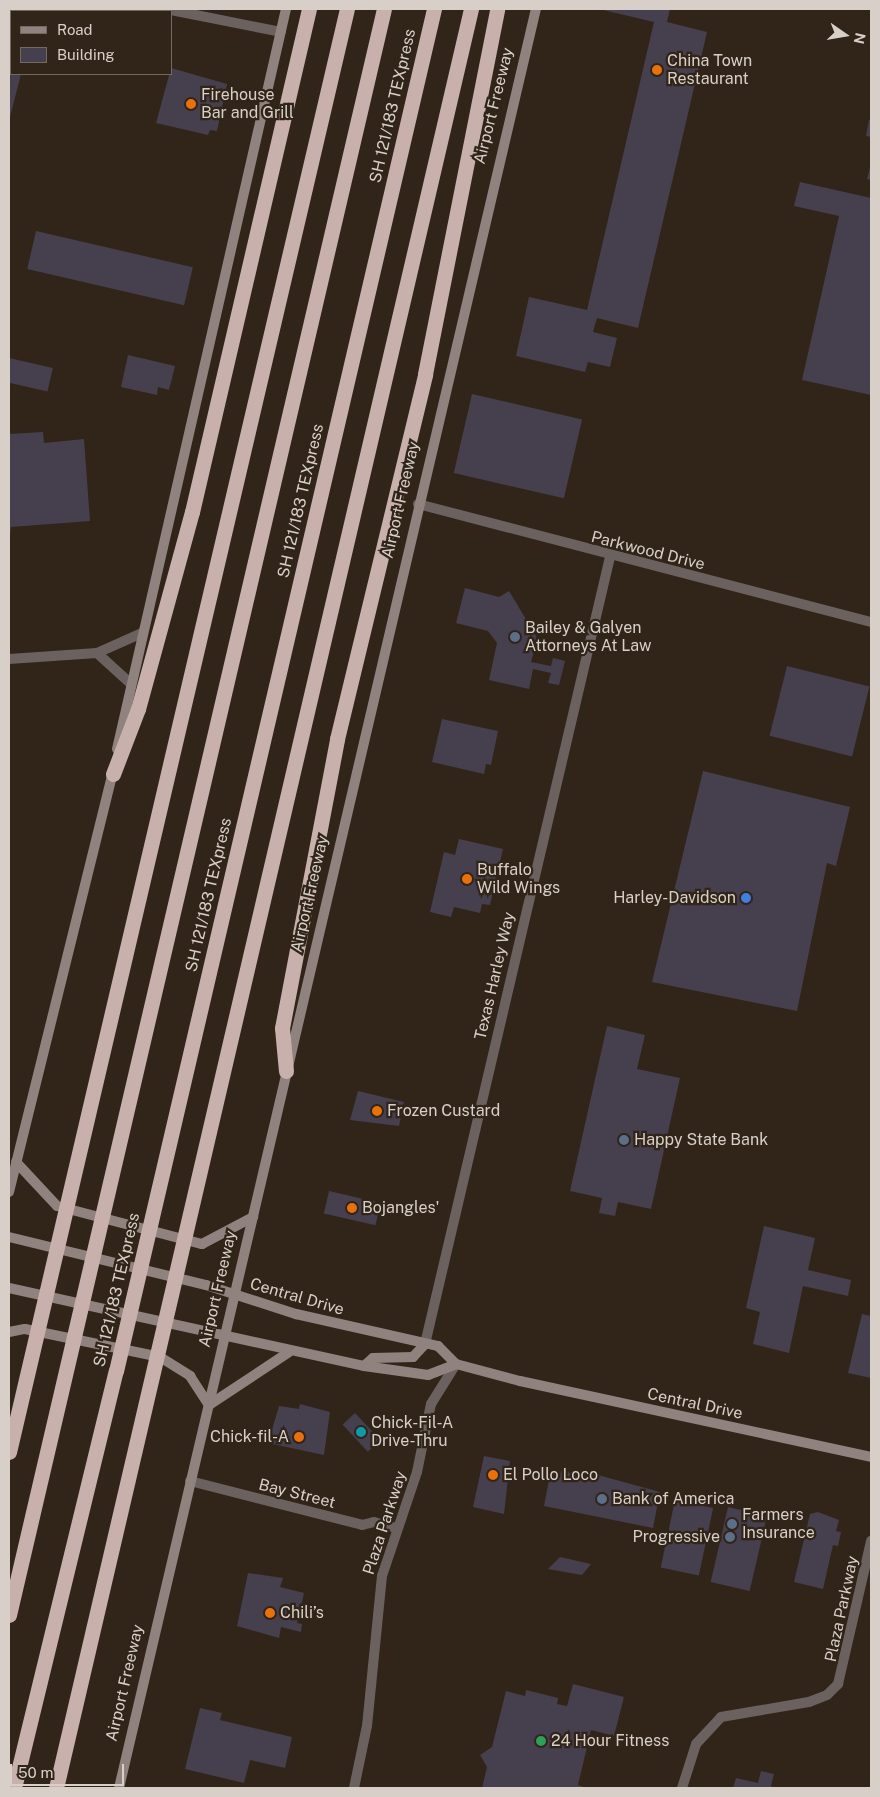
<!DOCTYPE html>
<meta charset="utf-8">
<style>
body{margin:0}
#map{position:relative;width:880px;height:1797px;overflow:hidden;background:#312519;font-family:"Public Sans",sans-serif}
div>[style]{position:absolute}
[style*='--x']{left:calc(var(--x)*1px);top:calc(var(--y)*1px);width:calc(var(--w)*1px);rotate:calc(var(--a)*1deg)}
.building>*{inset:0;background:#463f4e;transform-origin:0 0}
.minor>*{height:10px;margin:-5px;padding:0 5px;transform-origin:5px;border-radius:5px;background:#6b615f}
.secondary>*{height:10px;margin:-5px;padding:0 5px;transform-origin:5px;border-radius:5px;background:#90827e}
.motorway>*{height:15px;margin:-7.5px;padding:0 7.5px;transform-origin:7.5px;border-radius:7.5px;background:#c8b1ac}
.dots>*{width:14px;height:14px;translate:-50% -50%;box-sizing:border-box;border:2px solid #312519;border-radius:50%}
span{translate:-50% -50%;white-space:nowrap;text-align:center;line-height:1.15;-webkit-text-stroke:4.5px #312519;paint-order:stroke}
.poi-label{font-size:16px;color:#d8d0c8}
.left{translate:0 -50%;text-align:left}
.right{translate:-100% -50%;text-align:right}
.street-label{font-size:16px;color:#d8d0c8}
.frame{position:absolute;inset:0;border:10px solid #d8d0c8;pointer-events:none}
.legend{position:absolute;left:10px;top:10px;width:162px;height:65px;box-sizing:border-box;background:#312519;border:1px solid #74695f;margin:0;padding:6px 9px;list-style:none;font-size:15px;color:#d8d0c8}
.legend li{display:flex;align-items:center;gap:10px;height:25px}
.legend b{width:25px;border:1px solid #74695f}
.north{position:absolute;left:820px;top:10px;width:50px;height:50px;-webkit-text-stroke:4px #312519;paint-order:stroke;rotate:103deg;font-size:14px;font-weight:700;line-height:20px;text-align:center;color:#d8d0c8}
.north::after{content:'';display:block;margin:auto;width:18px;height:22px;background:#d8d0c8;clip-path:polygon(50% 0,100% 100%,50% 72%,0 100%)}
.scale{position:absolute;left:10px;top:1764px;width:114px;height:22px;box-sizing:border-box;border:2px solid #d8d0c8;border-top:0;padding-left:6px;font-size:15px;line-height:18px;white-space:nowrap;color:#d8d0c8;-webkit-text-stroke:4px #312519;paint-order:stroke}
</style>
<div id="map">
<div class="building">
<i style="clip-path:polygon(599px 9px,670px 9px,667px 22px,707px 32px,638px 328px,597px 318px,593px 332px,617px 338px,610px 367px,588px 362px,585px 372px,516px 356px,529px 297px,587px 310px,654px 22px)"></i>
<i style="clip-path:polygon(9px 49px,11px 74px,21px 74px,9px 121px)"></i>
<i style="clip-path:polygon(171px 68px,227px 84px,217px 131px,210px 130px,208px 135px,156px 123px)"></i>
<i style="clip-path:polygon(869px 120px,871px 120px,871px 137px,866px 136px)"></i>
<i style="clip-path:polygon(871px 164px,871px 180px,867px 179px)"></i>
<i style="clip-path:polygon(800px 182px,871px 198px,871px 395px,802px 380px,839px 216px,794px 206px)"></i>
<i style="left:36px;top:231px;width:161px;height:39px;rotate:13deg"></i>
<i style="clip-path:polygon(128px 355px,175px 366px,169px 390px,158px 387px,157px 395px,121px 387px)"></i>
<i style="left:9px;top:358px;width:45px;height:24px;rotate:13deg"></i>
<i style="left:472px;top:394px;width:113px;height:81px;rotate:13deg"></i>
<i style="clip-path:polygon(43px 432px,44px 443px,84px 439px,90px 521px,11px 527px,9px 543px,9px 434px)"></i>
<i style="clip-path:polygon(465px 588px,499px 597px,509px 591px,542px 646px,534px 651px,531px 662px,551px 666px,553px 658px,565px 661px,559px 685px,548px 683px,551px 673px,533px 669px,529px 689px,489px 680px,497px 643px,488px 631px,456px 623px)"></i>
<i style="left:787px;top:666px;width:85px;height:72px;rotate:14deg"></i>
<i style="clip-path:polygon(442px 719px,498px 731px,491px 765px,486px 764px,484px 774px,432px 762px)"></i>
<i style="clip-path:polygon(703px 771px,850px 807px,836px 866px,827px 863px,797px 1011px,652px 982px)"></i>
<i style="clip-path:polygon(459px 839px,503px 849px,490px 905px,482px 904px,480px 913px,454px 907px,451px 917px,430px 912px,444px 852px,455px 855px)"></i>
<i style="clip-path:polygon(607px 1026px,645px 1035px,637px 1069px,680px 1078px,651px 1209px,618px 1202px,615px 1216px,599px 1213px,602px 1198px,570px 1191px)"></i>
<i style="clip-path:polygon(358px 1091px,404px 1102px,399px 1126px,350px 1120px)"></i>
<i style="left:329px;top:1191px;width:53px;height:23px;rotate:13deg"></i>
<i style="clip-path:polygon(764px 1226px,815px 1238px,808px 1270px,851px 1280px,848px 1296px,803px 1286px,789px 1353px,753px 1344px,760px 1312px,746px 1308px)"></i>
<i style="clip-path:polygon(862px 1314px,871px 1316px,871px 1378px,848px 1373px)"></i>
<i style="clip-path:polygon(300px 1404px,330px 1412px,324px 1455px,268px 1443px,279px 1406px,299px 1409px)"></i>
<i style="left:355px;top:1413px;width:37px;height:17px;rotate:47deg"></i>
<i style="clip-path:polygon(484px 1456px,510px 1461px,504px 1514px,473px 1507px)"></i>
<i style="clip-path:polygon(561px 1471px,587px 1476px,587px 1472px,660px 1492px,653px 1528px,544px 1506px,550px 1475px,560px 1477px)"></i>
<i style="left:675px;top:1500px;width:39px;height:69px;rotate:12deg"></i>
<i style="left:728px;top:1507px;width:40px;height:77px;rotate:13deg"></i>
<i style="clip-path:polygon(818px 1512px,839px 1520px,836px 1531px,841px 1532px,838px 1546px,833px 1545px,823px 1589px,794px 1582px,810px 1514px)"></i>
<i style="clip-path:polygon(560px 1557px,591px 1564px,582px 1575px,548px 1569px)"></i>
<i style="clip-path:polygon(248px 1573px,283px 1578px,280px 1587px,304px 1593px,297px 1623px,302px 1624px,301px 1632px,281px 1627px,279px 1638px,237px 1626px)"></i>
<i style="clip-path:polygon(573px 1684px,624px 1697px,614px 1736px,591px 1730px,578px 1785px,586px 1788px,482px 1788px,487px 1767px,480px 1755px,492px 1747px,506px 1691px,525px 1696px,526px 1690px,558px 1698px,557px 1704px,567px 1706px)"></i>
<i style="clip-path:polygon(200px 1708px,222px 1713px,220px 1720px,292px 1737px,285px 1768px,250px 1760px,244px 1783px,185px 1769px)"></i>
<i style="clip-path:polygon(761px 1771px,774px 1774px,771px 1786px,776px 1788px,733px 1788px,736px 1778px,758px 1783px)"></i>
</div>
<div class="minor">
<i style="--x:166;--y:9;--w:117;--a:11.3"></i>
<i style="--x:418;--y:504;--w:468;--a:14.6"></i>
<i style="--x:97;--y:653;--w:45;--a:42.3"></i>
<i style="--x:9;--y:659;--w:88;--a:-3.9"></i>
<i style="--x:97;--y:653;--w:49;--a:-24"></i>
<i style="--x:425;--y:1344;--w:808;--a:-76.77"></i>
<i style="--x:190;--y:1481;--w:178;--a:14.3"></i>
<i style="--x:362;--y:1525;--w:12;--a:-14"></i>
<i style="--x:374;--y:1522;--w:24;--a:15"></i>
<i style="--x:354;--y:1788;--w:63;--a:-78.2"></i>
<i style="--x:367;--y:1726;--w:151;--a:-84.3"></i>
<i style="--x:382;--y:1576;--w:110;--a:-71.4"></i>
<i style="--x:417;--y:1472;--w:69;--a:-78.4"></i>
<i style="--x:431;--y:1404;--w:47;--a:-58"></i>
<i style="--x:682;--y:1788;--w:46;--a:-72.3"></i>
<i style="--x:696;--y:1744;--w:37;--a:-47"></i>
<i style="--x:721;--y:1717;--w:89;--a:-9.7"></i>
<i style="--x:809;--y:1702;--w:19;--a:-21"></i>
<i style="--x:827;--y:1695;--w:16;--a:-45"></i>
<i style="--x:838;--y:1684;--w:147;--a:-77"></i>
</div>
<div class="secondary">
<i style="--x:117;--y:749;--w:759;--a:-77.14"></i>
<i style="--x:16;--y:1162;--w:60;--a:47"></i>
<i style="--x:57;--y:1206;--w:150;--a:14.7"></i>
<i style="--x:202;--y:1244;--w:58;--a:-27.9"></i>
<i style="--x:9;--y:1192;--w:437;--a:-76.1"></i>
<i style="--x:9;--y:1237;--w:203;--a:13.7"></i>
<i style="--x:206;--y:1285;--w:95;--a:17.9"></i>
<i style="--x:296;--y:1314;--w:146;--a:12.7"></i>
<i style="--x:438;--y:1346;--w:25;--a:45"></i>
<i style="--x:456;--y:1364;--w:66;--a:14.9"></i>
<i style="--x:520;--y:1381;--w:359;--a:12.2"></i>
<i style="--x:9;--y:1288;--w:363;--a:12.4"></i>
<i style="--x:364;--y:1366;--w:65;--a:8"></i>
<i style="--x:428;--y:1375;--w:30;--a:-21"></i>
<i style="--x:9;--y:1332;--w:16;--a:-11"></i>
<i style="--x:25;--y:1329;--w:138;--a:11.7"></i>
<i style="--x:160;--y:1357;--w:36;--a:32"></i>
<i style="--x:190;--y:1376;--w:35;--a:57"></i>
<i style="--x:364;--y:1366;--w:12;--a:-42"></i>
<i style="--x:373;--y:1358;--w:40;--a:-1.4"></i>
<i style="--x:413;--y:1357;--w:18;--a:-47"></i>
<i style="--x:209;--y:1405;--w:96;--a:-33.5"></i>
<i style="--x:119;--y:1788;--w:1827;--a:-76.81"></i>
</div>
<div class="motorway">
<i style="--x:113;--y:774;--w:70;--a:-69"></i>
<i style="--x:138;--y:709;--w:204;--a:-74.7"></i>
<i style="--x:192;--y:512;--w:516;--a:-76.91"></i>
<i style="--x:286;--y:1071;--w:43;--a:-95.3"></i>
<i style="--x:282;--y:1028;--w:294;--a:-79.2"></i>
<i style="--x:337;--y:739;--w:375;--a:-76.4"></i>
<i style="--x:425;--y:374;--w:372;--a:-78.8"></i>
<i style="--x:9;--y:1452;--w:1482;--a:-76.82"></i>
<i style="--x:9;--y:1615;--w:1649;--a:-76.86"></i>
<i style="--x:14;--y:1788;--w:429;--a:-76.3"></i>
<i style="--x:116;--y:1371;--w:1399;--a:-76.86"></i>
<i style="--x:56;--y:1788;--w:1827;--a:-76.87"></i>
</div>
<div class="dots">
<i style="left:657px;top:70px;background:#e8710a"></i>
<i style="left:191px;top:104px;background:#e8710a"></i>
<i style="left:515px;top:637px;background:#5c6f8a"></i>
<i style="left:467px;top:879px;background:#e8710a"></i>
<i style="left:746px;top:898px;background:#3f7fe0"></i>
<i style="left:377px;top:1111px;background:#e8710a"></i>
<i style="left:624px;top:1140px;background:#5c6f8a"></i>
<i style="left:352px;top:1208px;background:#e8710a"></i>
<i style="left:361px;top:1432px;background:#0f9aa8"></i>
<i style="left:299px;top:1437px;background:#e8710a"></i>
<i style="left:493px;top:1475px;background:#e8710a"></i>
<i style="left:602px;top:1499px;background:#5c6f8a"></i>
<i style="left:732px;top:1524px;background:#5c6f8a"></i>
<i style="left:730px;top:1537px;background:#5c6f8a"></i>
<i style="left:270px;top:1613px;background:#e8710a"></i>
<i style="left:541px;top:1741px;background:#2e9e5b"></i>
</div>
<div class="poi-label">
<span class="left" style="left:667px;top:70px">China Town<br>Restaurant</span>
<span class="left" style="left:201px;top:104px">Firehouse<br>Bar and Grill</span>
<span class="left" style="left:525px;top:637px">Bailey &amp; Galyen<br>Attorneys At Law</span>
<span class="left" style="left:477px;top:879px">Buffalo<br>Wild Wings</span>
<span class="right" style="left:736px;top:898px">Harley-Davidson</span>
<span class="left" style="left:387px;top:1111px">Frozen Custard</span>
<span class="left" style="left:634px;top:1140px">Happy State Bank</span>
<span class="left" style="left:362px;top:1208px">Bojangles'</span>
<span class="left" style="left:371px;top:1432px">Chick-Fil-A<br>Drive-Thru</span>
<span class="right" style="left:289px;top:1437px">Chick-fil-A</span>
<span class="left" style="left:503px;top:1475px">El Pollo Loco</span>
<span class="left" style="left:612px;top:1499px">Bank of America</span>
<span class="left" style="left:742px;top:1524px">Farmers<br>Insurance</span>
<span class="right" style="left:720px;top:1537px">Progressive</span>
<span class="left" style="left:280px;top:1613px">Chili’s</span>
<span class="left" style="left:551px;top:1741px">24 Hour Fitness</span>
</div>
<div class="street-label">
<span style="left:393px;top:106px;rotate:-77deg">SH 121/183 TEXpress</span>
<span style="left:494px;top:106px;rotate:-76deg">Airport Freeway</span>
<span style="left:401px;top:500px;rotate:-77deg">Airport Freeway</span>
<span style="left:301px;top:501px;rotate:-77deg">SH 121/183 TEXpress</span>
<span style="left:648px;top:551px;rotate:14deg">Parkwood Drive</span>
<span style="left:310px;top:894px;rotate:-77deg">Airport Freeway</span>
<span style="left:209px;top:895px;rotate:-77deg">SH 121/183 TEXpress</span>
<span style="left:495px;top:976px;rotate:-77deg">Texas Harley Way</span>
<span style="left:218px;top:1289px;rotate:-77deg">Airport Freeway</span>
<span style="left:117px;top:1290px;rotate:-77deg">SH 121/183 TEXpress</span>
<span style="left:297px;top:1297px;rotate:16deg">Central Drive</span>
<span style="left:695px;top:1404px;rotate:12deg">Central Drive</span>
<span style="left:297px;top:1494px;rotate:14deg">Bay Street</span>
<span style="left:385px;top:1523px;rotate:-72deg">Plaza Parkway</span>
<span style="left:842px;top:1609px;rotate:-78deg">Plaza Parkway</span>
<span style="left:125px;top:1683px;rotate:-77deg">Airport Freeway</span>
</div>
<div class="frame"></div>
<ul class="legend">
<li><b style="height:6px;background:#90827e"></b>Road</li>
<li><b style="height:14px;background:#463f4e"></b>Building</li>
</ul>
<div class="north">N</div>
<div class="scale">50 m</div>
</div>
